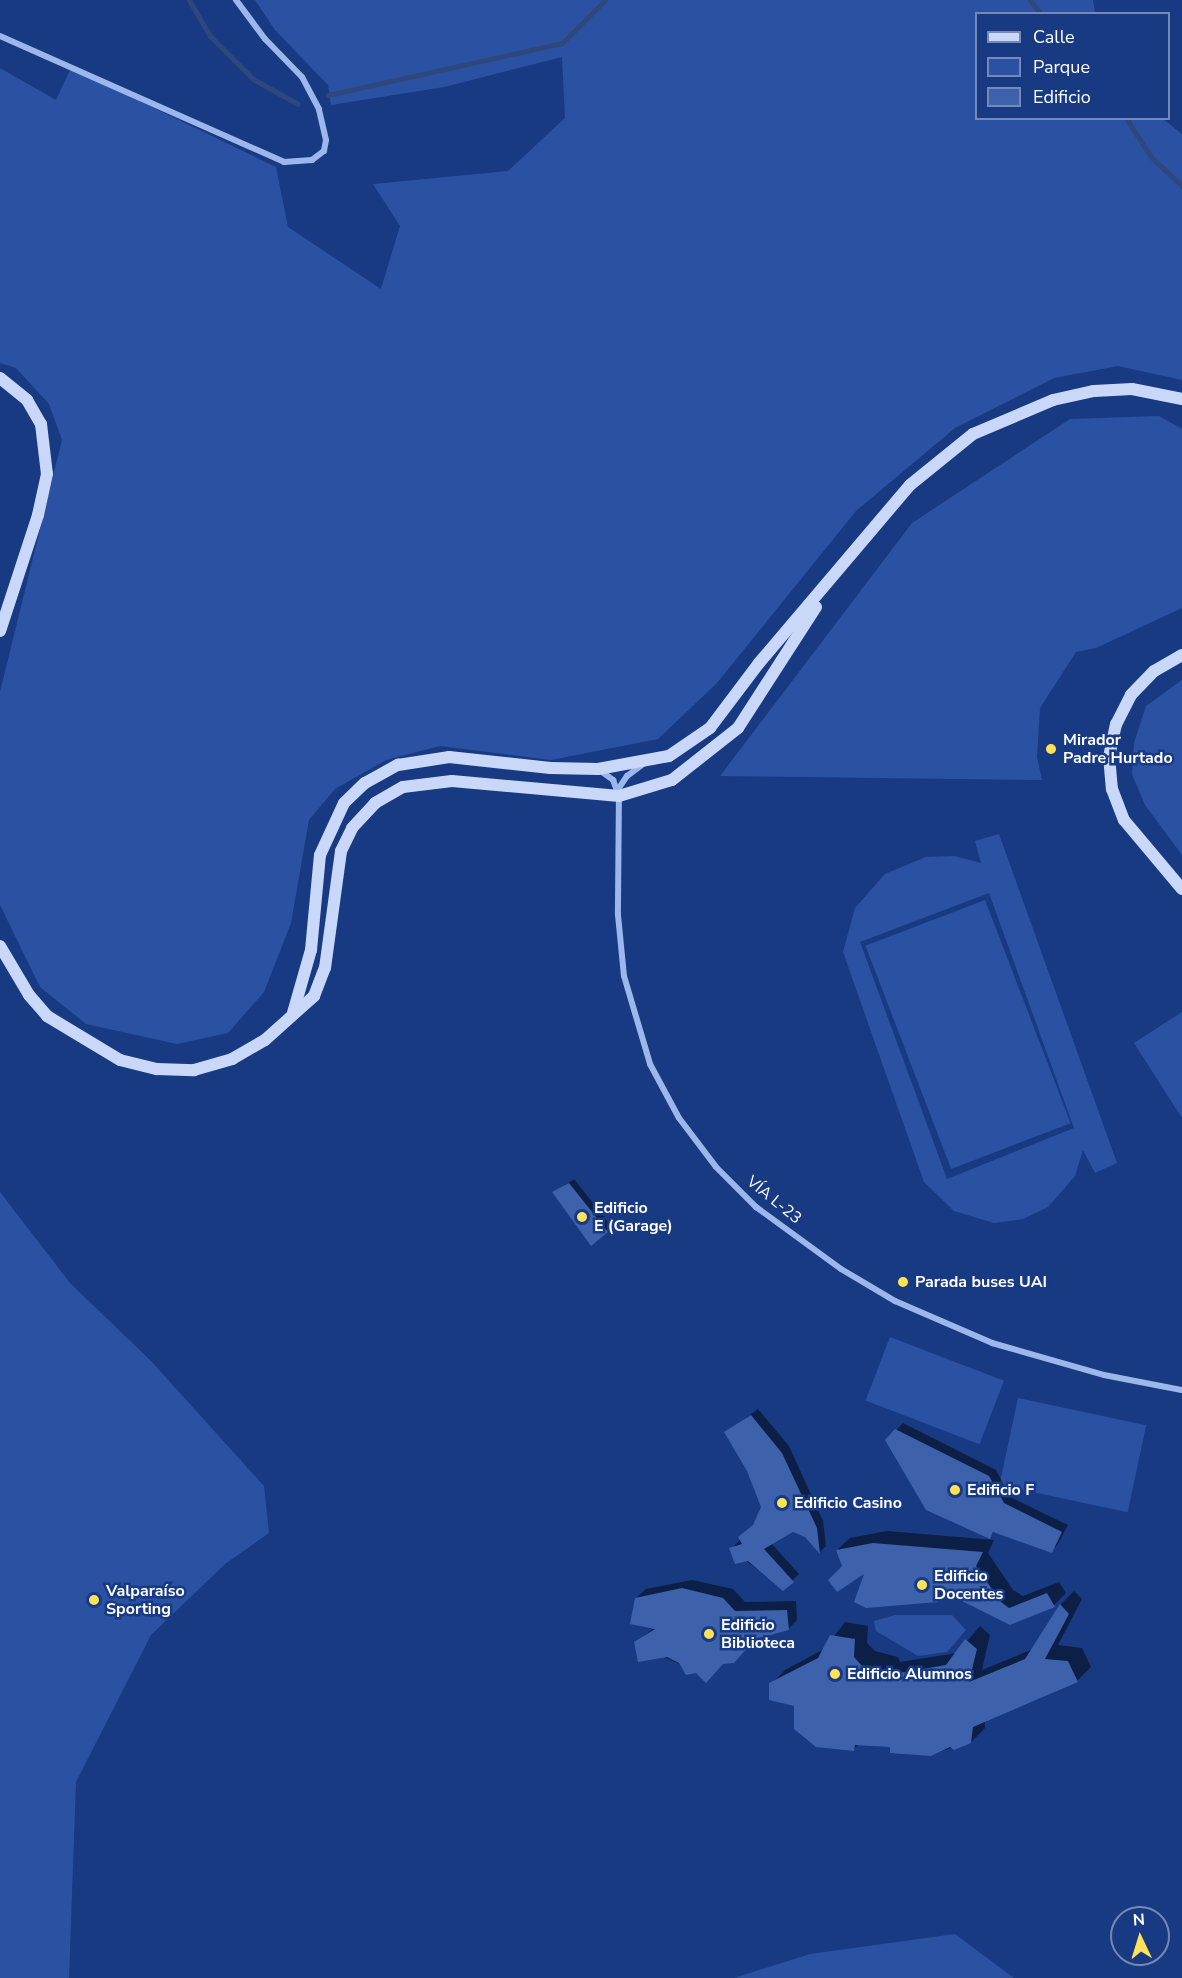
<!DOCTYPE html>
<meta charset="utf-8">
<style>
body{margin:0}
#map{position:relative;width:1182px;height:1978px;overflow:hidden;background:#183a83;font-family:"Nunito Sans",sans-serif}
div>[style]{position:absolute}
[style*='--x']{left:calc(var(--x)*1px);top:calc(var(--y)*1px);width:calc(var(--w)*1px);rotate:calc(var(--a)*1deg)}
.green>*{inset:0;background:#2b52a2;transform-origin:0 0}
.shadow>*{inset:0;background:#0007}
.stream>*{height:5px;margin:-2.5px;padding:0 2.5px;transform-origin:2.5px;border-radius:2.5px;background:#2e487e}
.building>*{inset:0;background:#3d61ab}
.minor>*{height:6px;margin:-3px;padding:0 3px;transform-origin:3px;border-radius:3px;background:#9cb7ec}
.secondary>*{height:12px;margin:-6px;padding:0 6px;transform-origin:6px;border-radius:6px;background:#c9d8f9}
.dots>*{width:16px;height:16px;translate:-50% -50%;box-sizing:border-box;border:3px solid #183a83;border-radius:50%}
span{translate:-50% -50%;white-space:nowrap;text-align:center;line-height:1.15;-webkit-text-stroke:5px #183a83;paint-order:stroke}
.poi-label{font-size:16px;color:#fff;font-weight:700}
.left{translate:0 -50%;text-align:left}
.street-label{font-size:16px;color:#fff}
.legend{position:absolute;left:975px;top:12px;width:195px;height:108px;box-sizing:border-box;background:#183a83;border:2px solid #7489b5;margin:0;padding:8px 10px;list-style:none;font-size:18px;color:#fff}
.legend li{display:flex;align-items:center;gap:12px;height:30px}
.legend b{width:30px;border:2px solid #7489b5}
.north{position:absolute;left:1110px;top:1906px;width:60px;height:60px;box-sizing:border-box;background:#183a83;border:2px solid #7489b5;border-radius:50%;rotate:356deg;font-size:16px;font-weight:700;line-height:24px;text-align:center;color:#fff}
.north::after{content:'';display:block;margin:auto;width:21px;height:27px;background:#ffe257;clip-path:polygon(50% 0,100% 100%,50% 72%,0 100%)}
</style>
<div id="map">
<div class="green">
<i style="clip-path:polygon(255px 0,1093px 0,1095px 13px,976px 14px,976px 118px,1163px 119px,1182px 134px,1182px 380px,1118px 366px,1054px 378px,955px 428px,856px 511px,717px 683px,658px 739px,551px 760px,440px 746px,386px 760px,335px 789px,309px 820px,291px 923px,264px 992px,228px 1033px,177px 1044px,86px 1024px,40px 987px,0 905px,0 692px,62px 440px,49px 404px,16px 368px,0 363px,0 68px,56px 100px,71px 68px,276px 167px,288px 227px,381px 289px,400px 226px,373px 184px,508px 171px,565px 118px,562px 57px,444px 87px,331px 105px,328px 85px,275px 30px)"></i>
<i style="clip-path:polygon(1159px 416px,1182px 429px,1182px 608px,1096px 648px,1076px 652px,1040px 708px,1037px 757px,1042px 780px,720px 776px,912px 523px,1070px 419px)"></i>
<i style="clip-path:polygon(1182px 680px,1182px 855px,1145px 805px,1132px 774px,1134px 743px,1146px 706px)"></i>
<i style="clip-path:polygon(evenodd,999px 834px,1117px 1163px,1095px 1173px,1083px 1150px,1075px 1176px,1048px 1207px,1023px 1219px,994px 1223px,954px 1211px,924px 1182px,843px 952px,855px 908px,885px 874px,926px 857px,954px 856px,981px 863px,975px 841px,999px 834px,989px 893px,1074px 1128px,947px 1179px,860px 942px,989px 893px)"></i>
<i style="left:985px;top:900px;width:239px;height:128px;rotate:69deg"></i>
<i style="clip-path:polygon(1182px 1012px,1182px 1118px,1134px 1043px)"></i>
<i style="clip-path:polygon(0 1192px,70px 1283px,151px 1361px,264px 1486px,269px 1533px,225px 1564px,151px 1635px,76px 1782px,69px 1978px,0 1978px)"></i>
<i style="left:890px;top:1337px;width:122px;height:68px;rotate:21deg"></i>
<i style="left:1018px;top:1398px;width:131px;height:89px;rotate:12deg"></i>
<i style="clip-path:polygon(895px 1615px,952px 1615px,966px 1630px,947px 1652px,918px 1656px,876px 1631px,874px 1621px)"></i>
<i style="clip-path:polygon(955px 1934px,1014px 1978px,734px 1978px,810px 1954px)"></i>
</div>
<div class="shadow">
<i style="clip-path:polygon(574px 1179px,612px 1227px,607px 1231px,554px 1193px)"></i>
<i style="clip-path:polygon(758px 1409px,789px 1446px,823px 1521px,826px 1546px,820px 1552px,806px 1536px,793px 1530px,771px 1543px,799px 1574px,783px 1589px,731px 1549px,756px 1524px,763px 1507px,748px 1471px,726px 1433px)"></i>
<i style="clip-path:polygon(903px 1423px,996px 1470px,1010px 1497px,1068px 1525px,1058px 1544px,1052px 1551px,995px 1531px,990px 1537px,887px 1440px)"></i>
<i style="clip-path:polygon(887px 1531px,994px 1540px,988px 1553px,1013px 1590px,1023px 1596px,1059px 1582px,1066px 1593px,1054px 1605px,1010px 1623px,946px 1591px,937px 1600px,867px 1571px,844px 1566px,837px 1550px,850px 1538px)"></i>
<i style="clip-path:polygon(692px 1580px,733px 1589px,745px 1602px,796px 1601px,797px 1620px,788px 1629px,756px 1637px,723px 1663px,696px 1672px,635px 1643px,654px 1628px,636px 1598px,646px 1589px)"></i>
<i style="clip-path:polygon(1074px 1591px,1082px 1599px,1058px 1645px,1082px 1648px,1091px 1667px,1077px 1681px,985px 1720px,985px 1728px,971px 1742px,932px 1754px,892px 1745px,859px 1744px,853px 1750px,771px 1684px,785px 1670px,824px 1649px,845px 1622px,868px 1626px,867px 1643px,875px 1651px,898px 1657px,900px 1662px,957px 1653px,980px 1626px,990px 1635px,982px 1670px,1033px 1649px,1061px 1604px)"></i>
</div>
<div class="stream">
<i style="--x:189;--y:0;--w:42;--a:59.7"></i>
<i style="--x:210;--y:36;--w:61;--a:45"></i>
<i style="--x:253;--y:79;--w:51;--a:29.1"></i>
<i style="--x:1030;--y:0;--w:18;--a:52"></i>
<i style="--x:328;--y:95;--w:240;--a:-12.5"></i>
<i style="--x:562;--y:43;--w:61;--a:-45"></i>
<i style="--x:1126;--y:118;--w:46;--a:57.3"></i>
<i style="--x:1151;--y:157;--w:42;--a:43.1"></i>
</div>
<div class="building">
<i style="clip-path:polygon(569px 1183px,608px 1232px,591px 1246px,552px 1192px)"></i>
<i style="clip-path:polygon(751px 1415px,782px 1453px,817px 1528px,820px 1554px,805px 1537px,793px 1532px,764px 1549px,794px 1582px,783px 1591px,748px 1561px,735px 1564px,729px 1548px,742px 1544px,738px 1537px,753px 1525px,761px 1507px,747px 1471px,724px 1432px)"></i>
<i style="clip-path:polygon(895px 1429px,989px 1476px,1004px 1503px,1062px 1532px,1052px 1553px,993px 1532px,990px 1539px,926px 1510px,885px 1440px)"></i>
<i style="clip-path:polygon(873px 1543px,983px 1552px,976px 1566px,1001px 1602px,1009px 1608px,1047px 1593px,1055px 1607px,1010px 1625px,938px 1589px,938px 1602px,866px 1608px,854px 1602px,864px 1574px,837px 1592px,828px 1580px,842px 1566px,836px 1550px)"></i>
<i style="clip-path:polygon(682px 1588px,723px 1598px,735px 1611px,787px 1610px,789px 1630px,755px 1639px,734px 1663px,723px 1664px,706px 1683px,696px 1673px,686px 1675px,679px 1663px,667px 1657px,638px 1662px,634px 1642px,655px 1629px,630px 1624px,635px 1598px)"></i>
<i style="clip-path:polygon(1060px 1604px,1069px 1614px,1045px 1659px,1068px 1661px,1078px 1682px,973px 1727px,971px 1743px,954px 1750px,950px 1747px,931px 1756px,890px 1753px,890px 1747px,855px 1745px,854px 1751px,816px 1747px,794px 1729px,794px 1706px,769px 1700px,769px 1683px,818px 1658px,830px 1635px,855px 1639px,854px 1657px,861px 1665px,885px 1670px,886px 1675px,946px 1665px,965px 1639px,977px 1649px,969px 1682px,1025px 1659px)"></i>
</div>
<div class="minor">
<i style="--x:0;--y:36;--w:311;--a:23.9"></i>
<i style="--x:284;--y:162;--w:28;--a:-4"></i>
<i style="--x:312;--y:160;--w:15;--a:-37"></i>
<i style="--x:324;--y:151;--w:11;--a:-80"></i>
<i style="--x:326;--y:140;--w:32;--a:-103"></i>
<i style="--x:319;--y:109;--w:36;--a:-118"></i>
<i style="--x:302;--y:77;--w:53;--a:-134.2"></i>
<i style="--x:265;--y:39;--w:49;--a:-126.6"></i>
<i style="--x:643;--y:764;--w:20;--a:143"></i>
<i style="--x:627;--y:776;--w:14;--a:124"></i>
<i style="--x:619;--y:788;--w:127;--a:90.5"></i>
<i style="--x:618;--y:915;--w:61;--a:84.4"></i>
<i style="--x:624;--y:976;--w:92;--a:73.5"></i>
<i style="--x:650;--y:1064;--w:61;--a:61.8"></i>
<i style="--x:679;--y:1118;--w:61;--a:52.9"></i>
<i style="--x:716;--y:1167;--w:57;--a:45"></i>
<i style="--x:756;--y:1207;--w:105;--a:36.1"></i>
<i style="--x:841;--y:1269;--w:63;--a:30.7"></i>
<i style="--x:895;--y:1301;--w:106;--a:23.4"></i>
<i style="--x:992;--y:1343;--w:116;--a:15.9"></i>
<i style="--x:1104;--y:1375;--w:79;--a:10.9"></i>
<i style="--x:598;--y:769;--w:19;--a:36"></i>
<i style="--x:613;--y:780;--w:14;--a:69"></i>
</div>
<div class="secondary">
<i style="--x:0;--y:378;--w:35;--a:39"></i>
<i style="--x:27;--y:400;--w:28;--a:60"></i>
<i style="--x:41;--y:424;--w:50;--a:83.2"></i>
<i style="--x:47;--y:474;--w:42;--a:102.4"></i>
<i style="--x:38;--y:515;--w:122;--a:108.1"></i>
<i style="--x:1182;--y:655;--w:32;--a:150"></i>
<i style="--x:1154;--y:671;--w:33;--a:134"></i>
<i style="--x:1131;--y:695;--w:33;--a:117"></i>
<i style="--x:1116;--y:724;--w:33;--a:102"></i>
<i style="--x:1109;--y:756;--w:33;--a:85"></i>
<i style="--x:1112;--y:789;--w:33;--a:69"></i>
<i style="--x:1124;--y:820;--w:90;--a:50"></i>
<i style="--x:0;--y:946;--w:57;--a:59.4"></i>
<i style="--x:29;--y:995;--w:28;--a:49"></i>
<i style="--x:47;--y:1016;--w:85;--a:31.1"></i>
<i style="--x:120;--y:1060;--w:38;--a:14"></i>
<i style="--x:157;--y:1069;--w:37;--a:2"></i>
<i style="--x:194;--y:1070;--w:40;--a:-16"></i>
<i style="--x:232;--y:1059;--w:38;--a:-30"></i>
<i style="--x:265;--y:1040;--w:66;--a:-41.9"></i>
<i style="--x:314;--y:996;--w:30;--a:-69"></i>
<i style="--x:325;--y:968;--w:118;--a:-82.2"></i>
<i style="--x:341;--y:851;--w:25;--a:-64"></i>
<i style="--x:352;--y:828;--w:34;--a:-47"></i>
<i style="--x:375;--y:803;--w:32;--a:-30"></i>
<i style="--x:403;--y:787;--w:49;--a:-7"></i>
<i style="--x:452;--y:781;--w:168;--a:5.1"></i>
<i style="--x:619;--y:796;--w:55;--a:-16.8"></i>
<i style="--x:672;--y:780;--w:84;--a:-38.2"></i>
<i style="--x:738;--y:728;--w:144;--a:-57.2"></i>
<i style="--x:293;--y:1013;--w:66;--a:-74.1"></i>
<i style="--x:311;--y:950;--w:95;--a:-84.6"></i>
<i style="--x:320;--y:855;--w:57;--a:-65.2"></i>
<i style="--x:344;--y:803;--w:29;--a:-44"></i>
<i style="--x:365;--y:783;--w:38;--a:-29"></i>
<i style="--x:398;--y:765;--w:52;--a:-8.9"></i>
<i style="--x:449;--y:757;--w:102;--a:6.2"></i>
<i style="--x:550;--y:768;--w:48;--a:1.2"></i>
<i style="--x:598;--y:769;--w:72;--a:-10.4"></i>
<i style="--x:669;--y:756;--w:50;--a:-34.3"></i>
<i style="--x:710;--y:728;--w:81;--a:-53"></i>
<i style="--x:759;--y:663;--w:233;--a:-49.7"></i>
<i style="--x:910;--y:485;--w:81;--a:-39"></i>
<i style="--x:973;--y:434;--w:87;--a:-23"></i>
<i style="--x:1053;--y:400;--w:42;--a:-12.4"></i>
<i style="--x:1094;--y:391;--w:38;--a:-3"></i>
<i style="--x:1132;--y:389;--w:51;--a:11.3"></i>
</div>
<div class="dots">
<i style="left:1051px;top:749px;background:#ffe257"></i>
<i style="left:582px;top:1217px;background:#ffe257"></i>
<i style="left:903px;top:1282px;background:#ffe257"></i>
<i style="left:955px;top:1490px;background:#ffe257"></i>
<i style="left:782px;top:1503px;background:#ffe257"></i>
<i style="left:922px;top:1585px;background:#ffe257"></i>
<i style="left:94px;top:1600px;background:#ffe257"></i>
<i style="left:709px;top:1634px;background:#ffe257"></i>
<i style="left:835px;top:1674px;background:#ffe257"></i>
</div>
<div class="poi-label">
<span class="left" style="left:1063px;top:749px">Mirador<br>Padre Hurtado</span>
<span class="left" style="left:594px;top:1217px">Edificio<br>E (Garage)</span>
<span class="left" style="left:915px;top:1282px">Parada buses UAI</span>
<span class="left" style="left:967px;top:1490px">Edificio F</span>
<span class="left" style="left:794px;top:1503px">Edificio Casino</span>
<span class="left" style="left:934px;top:1585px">Edificio<br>Docentes</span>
<span class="left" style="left:106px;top:1600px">Valparaíso<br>Sporting</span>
<span class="left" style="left:721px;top:1634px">Edificio<br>Biblioteca</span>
<span class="left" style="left:847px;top:1674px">Edificio Alumnos</span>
</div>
<div class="street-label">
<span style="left:774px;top:1200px;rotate:39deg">VÍA L-23</span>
</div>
<ul class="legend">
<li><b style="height:8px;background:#c9d8f9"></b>Calle</li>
<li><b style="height:16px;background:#2b52a2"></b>Parque</li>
<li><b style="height:16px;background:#3d61ab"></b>Edificio</li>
</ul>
<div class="north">N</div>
</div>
